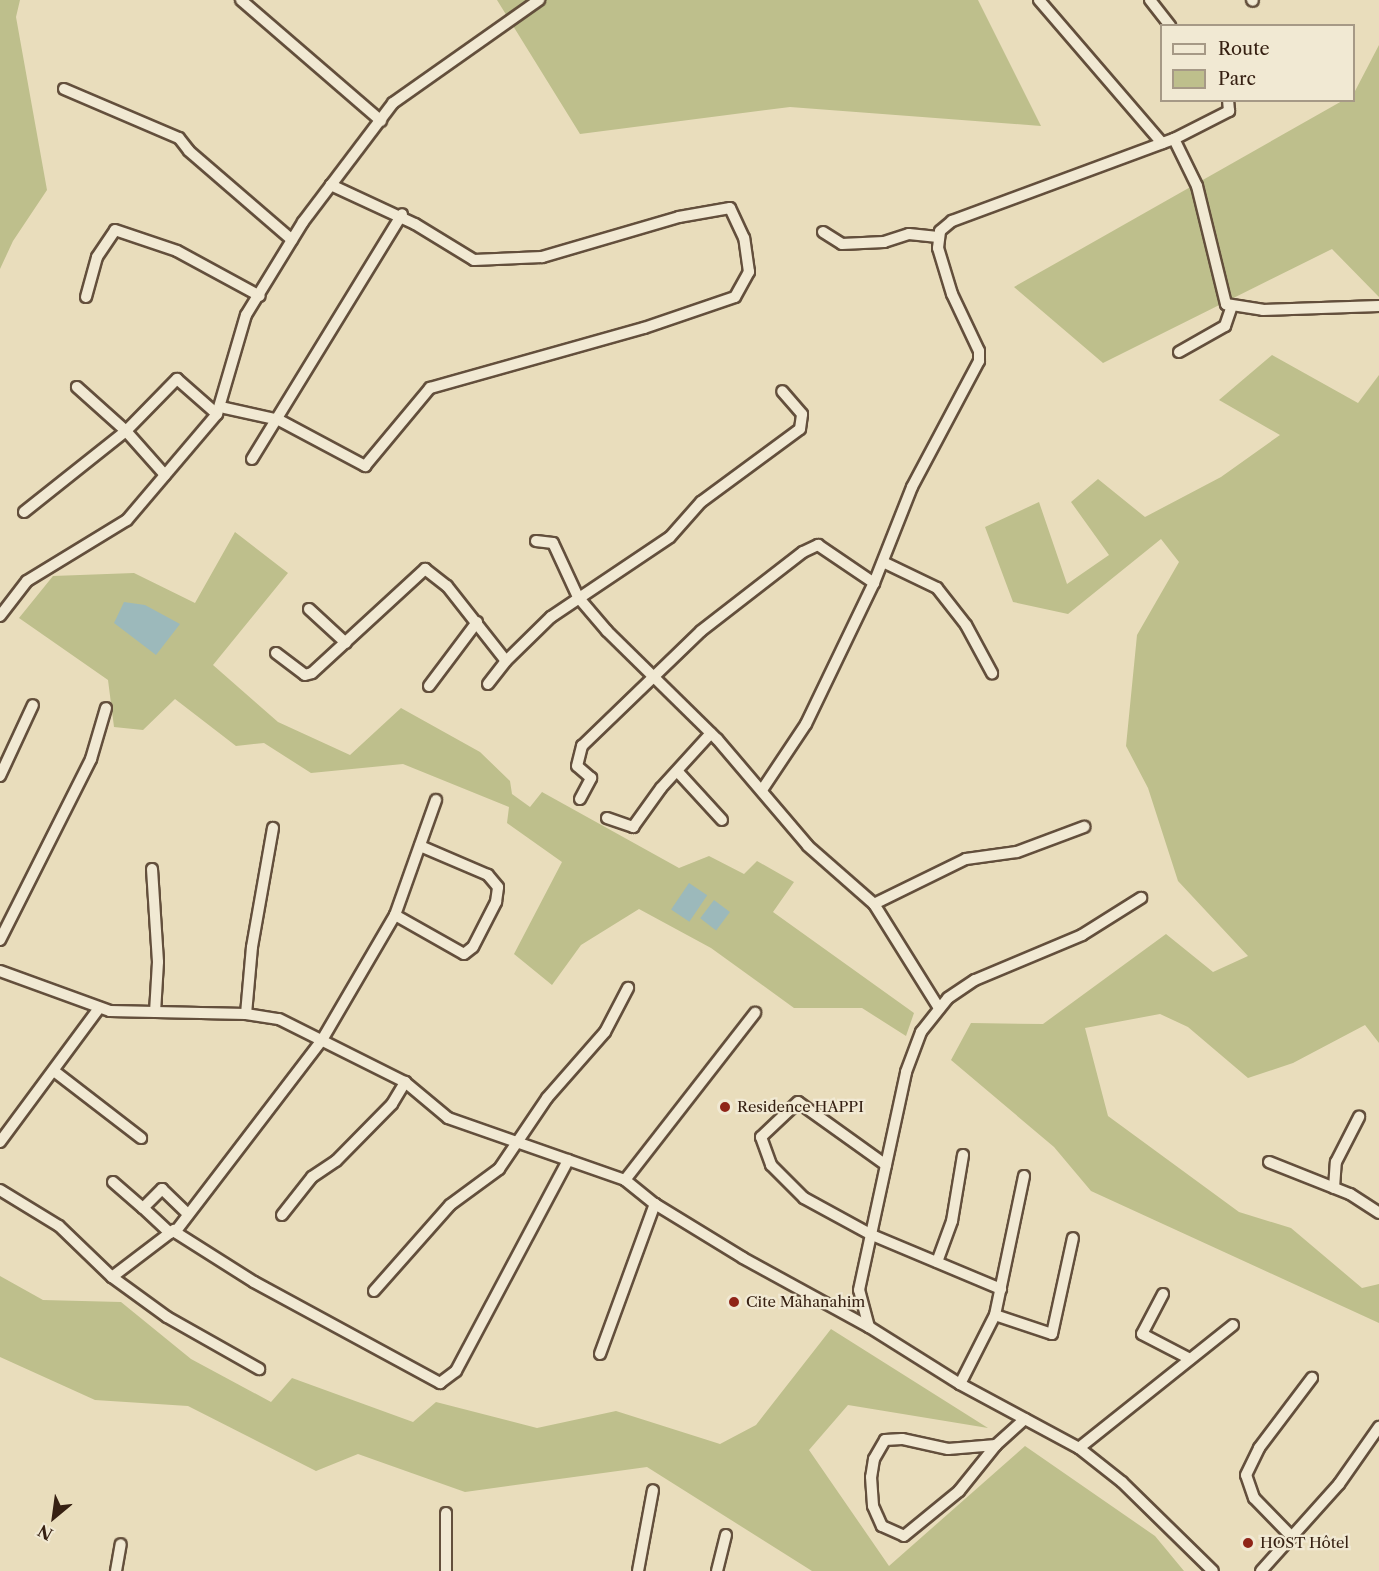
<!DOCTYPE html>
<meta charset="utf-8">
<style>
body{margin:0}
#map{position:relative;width:1379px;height:1571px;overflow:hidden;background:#e9ddbc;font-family:"Libre Caslon Text",serif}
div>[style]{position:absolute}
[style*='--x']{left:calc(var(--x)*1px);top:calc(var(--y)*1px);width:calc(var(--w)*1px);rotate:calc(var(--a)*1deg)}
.green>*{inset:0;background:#bebf8c}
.water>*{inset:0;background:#9cb9bb;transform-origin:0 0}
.roads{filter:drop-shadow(2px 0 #634f3c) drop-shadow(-2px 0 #634f3c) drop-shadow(0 2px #634f3c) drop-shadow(0 -2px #634f3c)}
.minor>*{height:10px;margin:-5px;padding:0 5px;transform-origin:5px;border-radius:5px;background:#f1e9d3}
.dots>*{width:16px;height:16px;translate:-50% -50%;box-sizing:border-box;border:3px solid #f1e9d3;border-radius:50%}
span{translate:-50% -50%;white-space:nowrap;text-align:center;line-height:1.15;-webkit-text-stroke:4.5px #f1e9d3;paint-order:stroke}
.poi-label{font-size:15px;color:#362012}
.left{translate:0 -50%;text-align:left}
.legend{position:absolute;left:1160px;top:24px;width:195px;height:78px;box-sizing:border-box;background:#f1e9d3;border:2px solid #a69986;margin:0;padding:8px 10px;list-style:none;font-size:18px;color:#362012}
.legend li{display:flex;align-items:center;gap:12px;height:30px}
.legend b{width:30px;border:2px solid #a69986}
.north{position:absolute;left:24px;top:1487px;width:60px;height:60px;-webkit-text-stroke:4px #f1e9d3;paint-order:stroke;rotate:209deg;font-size:16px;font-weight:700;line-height:24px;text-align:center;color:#362012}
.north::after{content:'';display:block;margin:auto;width:21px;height:27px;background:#362012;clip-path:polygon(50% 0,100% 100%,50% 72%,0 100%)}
</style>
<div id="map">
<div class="green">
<i style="clip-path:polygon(0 0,20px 0,16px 17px,47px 190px,13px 241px,0 269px)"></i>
<i style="clip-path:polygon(497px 0,978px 0,1041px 126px,790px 107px,580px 134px)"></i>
<i style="clip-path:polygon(1379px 45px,1379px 297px,1332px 249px,1103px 363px,1014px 287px,1342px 101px,1354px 100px,1354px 93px)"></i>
<i style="clip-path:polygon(1272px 355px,1358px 403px,1379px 375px,1379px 1043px,1365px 1025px,1293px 1063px,1248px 1078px,1188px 1027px,1160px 1014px,1085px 1028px,1108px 1116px,1239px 1212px,1291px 1228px,1362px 1288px,1379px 1284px,1379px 1323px,1091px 1191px,1054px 1147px,951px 1060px,971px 1023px,1043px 1024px,1166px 934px,1213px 972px,1248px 956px,1178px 881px,1148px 788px,1126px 746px,1137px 635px,1179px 562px,1161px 539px,1068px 614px,1013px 602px,985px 527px,1039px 502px,1067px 584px,1109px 555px,1071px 502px,1098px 479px,1145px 517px,1221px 477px,1280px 435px,1219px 400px)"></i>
<i style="clip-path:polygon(235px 532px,288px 573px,213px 665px,278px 722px,350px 755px,401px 708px,480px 752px,510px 781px,512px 794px,530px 807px,542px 792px,679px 868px,709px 856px,744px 874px,757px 861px,794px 882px,773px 912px,914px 1013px,906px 1036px,862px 1008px,794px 1008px,711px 948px,639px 909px,581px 945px,552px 985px,514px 954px,562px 862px,507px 823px,509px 807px,403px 764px,311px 773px,264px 743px,236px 746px,175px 699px,143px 730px,114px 727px,108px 680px,19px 618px,53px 576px,134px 573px,195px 603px)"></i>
<i style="clip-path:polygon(0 1276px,43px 1300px,121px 1302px,191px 1359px,271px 1402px,292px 1378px,413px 1422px,436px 1402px,537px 1428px,616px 1411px,720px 1444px,756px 1425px,831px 1329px,988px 1428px,848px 1405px,809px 1450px,889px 1566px,1025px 1446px,1155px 1536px,1184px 1571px,812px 1571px,647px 1467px,465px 1492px,358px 1454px,316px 1471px,188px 1406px,95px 1400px,0 1357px)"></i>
</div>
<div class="water">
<i style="clip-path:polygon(124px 602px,145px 605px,180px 624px,156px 655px,114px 623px)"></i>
<i style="left:689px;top:883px;width:22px;height:32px;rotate:34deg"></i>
<i style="left:714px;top:900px;width:20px;height:23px;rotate:37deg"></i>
</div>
<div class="roads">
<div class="minor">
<i style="--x:241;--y:0;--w:185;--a:40.8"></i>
<i style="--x:1039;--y:0;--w:189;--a:49.3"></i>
<i style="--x:1150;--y:0;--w:33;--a:52"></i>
<i style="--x:1252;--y:0;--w:1;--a:45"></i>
<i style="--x:64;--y:89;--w:125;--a:23.1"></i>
<i style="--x:179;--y:138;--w:16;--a:52"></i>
<i style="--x:189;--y:151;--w:136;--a:40.8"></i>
<i style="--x:1174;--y:139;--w:52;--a:63.9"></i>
<i style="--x:1197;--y:186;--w:122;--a:76.2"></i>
<i style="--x:1226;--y:304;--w:37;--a:9"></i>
<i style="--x:1263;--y:310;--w:116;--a:-2"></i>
<i style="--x:823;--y:232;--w:22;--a:32"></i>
<i style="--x:842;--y:244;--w:42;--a:-2.7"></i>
<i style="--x:884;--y:242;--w:26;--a:-18"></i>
<i style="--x:909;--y:234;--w:29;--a:6"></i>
<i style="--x:86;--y:297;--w:41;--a:-74.6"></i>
<i style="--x:97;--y:257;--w:32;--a:-56"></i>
<i style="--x:115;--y:230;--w:65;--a:18.7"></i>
<i style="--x:177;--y:251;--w:94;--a:28.5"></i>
<i style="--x:1179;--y:352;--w:53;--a:-29.5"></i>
<i style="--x:1225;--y:326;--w:21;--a:-71"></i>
<i style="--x:225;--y:408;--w:55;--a:12.5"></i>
<i style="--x:279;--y:420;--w:98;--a:28.1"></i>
<i style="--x:365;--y:466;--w:102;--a:-50.2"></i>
<i style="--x:430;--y:388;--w:222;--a:-15.7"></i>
<i style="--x:644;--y:328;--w:96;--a:-18.8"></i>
<i style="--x:735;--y:297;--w:29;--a:-61"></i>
<i style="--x:749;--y:272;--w:34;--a:-98"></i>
<i style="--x:744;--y:238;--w:33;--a:-115"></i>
<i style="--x:730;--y:208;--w:52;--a:170"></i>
<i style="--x:679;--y:217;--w:143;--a:163.7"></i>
<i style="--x:542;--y:257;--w:68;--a:177.5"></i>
<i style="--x:474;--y:260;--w:69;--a:-148.6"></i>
<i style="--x:415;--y:224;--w:93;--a:-155.1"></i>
<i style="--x:252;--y:459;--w:287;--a:-58.5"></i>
<i style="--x:165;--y:475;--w:59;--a:-131.6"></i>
<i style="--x:126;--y:431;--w:73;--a:-45.6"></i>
<i style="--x:177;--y:379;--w:53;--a:41.2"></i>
<i style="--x:24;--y:512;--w:130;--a:-38.5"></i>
<i style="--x:126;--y:431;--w:66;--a:-138.1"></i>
<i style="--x:536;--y:541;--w:17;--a:7"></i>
<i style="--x:553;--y:543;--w:60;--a:65.2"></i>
<i style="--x:578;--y:597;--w:45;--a:49.5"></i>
<i style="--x:607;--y:631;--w:154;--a:44.5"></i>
<i style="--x:717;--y:739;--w:140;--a:49.6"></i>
<i style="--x:808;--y:846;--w:88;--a:41.3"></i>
<i style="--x:874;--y:904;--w:123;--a:58"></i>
<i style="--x:883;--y:562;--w:60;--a:25.7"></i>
<i style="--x:937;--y:588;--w:47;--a:51.9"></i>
<i style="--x:966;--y:625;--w:55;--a:61.6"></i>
<i style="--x:309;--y:609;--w:50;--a:42.6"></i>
<i style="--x:0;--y:616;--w:44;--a:-52.4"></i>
<i style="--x:27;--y:581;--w:117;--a:-31.4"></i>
<i style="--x:127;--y:520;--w:139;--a:-49.7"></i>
<i style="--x:217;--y:414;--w:103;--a:-73.7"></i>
<i style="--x:246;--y:315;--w:109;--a:-58.5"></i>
<i style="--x:303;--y:222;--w:149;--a:-52.9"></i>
<i style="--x:393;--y:103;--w:179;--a:-35.2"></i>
<i style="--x:276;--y:653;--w:36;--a:37"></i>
<i style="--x:305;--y:675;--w:7;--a:-16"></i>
<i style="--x:312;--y:673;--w:154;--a:-42.6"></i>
<i style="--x:425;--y:569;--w:28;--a:38"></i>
<i style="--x:447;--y:586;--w:95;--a:51.8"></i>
<i style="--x:488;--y:684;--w:29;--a:-52"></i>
<i style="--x:506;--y:661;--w:63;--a:-44.4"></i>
<i style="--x:551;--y:617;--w:143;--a:-33.9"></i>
<i style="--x:670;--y:537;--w:47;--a:-48.5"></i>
<i style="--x:701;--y:502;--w:123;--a:-36.4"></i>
<i style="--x:800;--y:429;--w:15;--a:-82"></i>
<i style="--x:802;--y:414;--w:30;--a:-131"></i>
<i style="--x:429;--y:686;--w:80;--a:-53.1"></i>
<i style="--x:678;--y:772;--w:65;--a:47.5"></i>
<i style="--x:0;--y:776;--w:78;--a:-65.1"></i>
<i style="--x:762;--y:790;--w:79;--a:-56.3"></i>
<i style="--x:806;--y:724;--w:157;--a:-64.3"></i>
<i style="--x:874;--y:583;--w:103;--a:-68.4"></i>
<i style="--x:912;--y:487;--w:143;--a:-62"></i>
<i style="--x:979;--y:361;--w:10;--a:-90"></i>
<i style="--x:979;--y:351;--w:63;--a:-115.3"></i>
<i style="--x:952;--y:294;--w:48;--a:-106.9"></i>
<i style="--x:938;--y:248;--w:17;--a:-83"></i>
<i style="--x:940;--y:231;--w:16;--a:-40"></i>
<i style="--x:952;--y:221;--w:237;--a:-20.3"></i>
<i style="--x:1174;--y:139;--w:62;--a:-27"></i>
<i style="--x:1229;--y:111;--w:11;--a:-95"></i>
<i style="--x:580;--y:799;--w:24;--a:-62"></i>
<i style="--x:591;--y:778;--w:18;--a:-139"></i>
<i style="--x:577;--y:766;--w:21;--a:-76"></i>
<i style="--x:582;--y:746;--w:165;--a:-44"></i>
<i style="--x:701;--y:631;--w:129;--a:-37.8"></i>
<i style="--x:803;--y:552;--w:17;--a:-25"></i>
<i style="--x:818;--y:545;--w:68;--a:34.2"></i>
<i style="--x:436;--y:800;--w:122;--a:109.6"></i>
<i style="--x:395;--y:915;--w:145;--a:120.3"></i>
<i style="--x:322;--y:1040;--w:242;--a:127.4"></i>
<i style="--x:175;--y:1232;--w:93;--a:32.3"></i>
<i style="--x:254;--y:1282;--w:212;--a:28.5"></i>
<i style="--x:440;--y:1383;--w:20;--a:-37"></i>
<i style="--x:456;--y:1371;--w:239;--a:-62"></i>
<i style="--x:607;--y:818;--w:28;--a:19"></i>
<i style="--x:633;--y:827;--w:48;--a:-54.3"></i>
<i style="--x:661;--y:788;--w:74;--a:-47.7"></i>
<i style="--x:152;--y:869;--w:93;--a:86.3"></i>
<i style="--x:158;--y:962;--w:50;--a:93.4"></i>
<i style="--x:874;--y:904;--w:102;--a:-26.1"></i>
<i style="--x:966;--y:859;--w:51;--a:-7.8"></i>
<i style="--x:1017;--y:852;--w:72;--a:-20.5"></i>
<i style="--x:395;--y:915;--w:79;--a:29.5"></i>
<i style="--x:464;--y:954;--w:11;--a:-38"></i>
<i style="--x:473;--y:947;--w:51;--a:-62.9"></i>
<i style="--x:496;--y:902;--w:15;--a:-82"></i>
<i style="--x:498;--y:887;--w:16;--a:-130"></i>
<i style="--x:488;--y:875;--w:74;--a:-156.9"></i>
<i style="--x:0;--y:940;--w:203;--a:-63.3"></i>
<i style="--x:91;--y:759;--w:53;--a:-73.6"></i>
<i style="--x:0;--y:971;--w:117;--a:20"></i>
<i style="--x:110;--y:1011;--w:136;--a:1.3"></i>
<i style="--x:246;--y:1014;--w:33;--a:9"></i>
<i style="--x:279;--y:1019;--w:141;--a:26.6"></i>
<i style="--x:405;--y:1082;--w:56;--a:39.9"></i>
<i style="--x:448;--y:1118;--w:188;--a:19.3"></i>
<i style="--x:625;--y:1180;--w:38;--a:39"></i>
<i style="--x:655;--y:1204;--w:103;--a:31.5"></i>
<i style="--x:743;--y:1258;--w:144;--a:28.7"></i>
<i style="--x:869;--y:1327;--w:107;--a:32.1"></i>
<i style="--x:960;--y:1384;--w:135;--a:28.3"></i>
<i style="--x:1079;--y:1448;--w:55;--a:38.3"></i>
<i style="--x:1122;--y:1482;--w:127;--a:44.4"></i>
<i style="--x:246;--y:1014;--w:67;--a:-84.9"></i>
<i style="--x:252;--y:947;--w:121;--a:-80"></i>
<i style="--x:54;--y:1071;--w:110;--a:37.6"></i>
<i style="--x:0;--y:1142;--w:167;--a:-53.5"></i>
<i style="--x:1269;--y:1162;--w:87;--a:21.6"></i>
<i style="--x:1350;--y:1194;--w:35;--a:33"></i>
<i style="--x:886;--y:1165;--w:108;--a:-144.4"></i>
<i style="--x:798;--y:1102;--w:51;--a:136.6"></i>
<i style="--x:761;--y:1137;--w:30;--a:70"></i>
<i style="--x:771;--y:1165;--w:47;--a:45"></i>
<i style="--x:804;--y:1198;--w:77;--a:28.6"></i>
<i style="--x:872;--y:1235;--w:140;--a:22.7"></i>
<i style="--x:625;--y:1180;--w:212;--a:-52.1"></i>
<i style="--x:113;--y:1182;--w:40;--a:41"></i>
<i style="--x:1334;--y:1188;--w:26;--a:-86"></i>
<i style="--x:1336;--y:1162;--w:51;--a:-62.9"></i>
<i style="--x:0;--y:1190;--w:69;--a:31.4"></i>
<i style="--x:59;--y:1226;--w:74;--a:43.9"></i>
<i style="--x:112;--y:1277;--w:68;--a:36"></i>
<i style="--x:167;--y:1317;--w:106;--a:29.5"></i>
<i style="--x:282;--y:1215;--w:48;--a:-51.7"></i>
<i style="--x:312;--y:1177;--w:29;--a:-34"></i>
<i style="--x:336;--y:1161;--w:80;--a:-45.5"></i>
<i style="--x:392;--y:1104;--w:26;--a:-59"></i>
<i style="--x:170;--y:1233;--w:37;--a:-137"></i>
<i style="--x:143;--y:1208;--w:27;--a:-45"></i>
<i style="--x:162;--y:1189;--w:36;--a:44"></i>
<i style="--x:937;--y:1262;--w:44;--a:-69.9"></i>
<i style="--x:952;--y:1221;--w:67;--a:-80.5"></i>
<i style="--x:112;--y:1277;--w:78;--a:-37.2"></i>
<i style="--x:374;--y:1291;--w:115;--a:-48.5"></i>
<i style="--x:450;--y:1205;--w:61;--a:-36.3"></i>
<i style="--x:499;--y:1169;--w:86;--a:-55.9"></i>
<i style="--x:547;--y:1098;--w:88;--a:-48.7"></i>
<i style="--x:605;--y:1032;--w:50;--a:-62.4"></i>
<i style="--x:1163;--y:1294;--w:45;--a:117.7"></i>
<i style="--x:1142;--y:1334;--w:54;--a:27.5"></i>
<i style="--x:995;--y:1315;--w:60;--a:18.4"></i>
<i style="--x:1052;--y:1334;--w:98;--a:-77.7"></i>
<i style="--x:869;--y:1327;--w:38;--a:-105"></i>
<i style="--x:859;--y:1290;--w:223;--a:-77.8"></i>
<i style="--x:906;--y:1072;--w:43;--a:-69.4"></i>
<i style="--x:921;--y:1032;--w:43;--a:-51.5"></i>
<i style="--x:948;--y:998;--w:32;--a:-34"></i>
<i style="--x:975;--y:980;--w:116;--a:-22.8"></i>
<i style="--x:1082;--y:935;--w:70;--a:-32.1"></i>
<i style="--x:600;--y:1354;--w:160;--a:-69.9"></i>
<i style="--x:960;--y:1384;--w:77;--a:-63.1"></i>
<i style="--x:995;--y:1315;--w:142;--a:-78.2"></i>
<i style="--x:996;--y:1445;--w:48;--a:175.2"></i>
<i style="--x:948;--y:1449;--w:47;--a:-167.7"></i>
<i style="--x:902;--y:1439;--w:17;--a:177"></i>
<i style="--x:885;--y:1440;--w:22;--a:120"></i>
<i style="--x:874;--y:1459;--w:18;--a:99"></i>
<i style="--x:871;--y:1477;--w:29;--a:86"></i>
<i style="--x:873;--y:1506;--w:22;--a:66"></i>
<i style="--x:882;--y:1526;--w:24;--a:24"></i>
<i style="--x:904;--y:1536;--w:71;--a:-39.3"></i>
<i style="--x:959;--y:1491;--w:59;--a:-51.2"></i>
<i style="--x:996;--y:1445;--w:39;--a:-42"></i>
<i style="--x:1079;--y:1448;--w:197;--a:-38.6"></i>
<i style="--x:446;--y:1513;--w:58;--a:90"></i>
<i style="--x:1292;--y:1537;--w:54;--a:-134.3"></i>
<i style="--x:1254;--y:1498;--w:24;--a:-109"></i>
<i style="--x:1246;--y:1475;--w:30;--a:-64"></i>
<i style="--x:1259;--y:1448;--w:88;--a:-52.9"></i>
<i style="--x:116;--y:1571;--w:27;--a:-80"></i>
<i style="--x:638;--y:1571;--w:82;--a:-79.5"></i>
<i style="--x:717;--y:1571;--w:37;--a:-76"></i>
<i style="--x:1261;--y:1571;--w:117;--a:-48.1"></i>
<i style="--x:1339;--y:1484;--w:70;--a:-54.9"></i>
</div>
</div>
<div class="dots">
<i style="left:725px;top:1107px;background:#8f2418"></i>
<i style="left:734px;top:1302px;background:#8f2418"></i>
<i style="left:1248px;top:1543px;background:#8f2418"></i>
</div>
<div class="poi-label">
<span class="left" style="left:737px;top:1107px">Residence HAPPI</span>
<span class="left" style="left:746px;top:1302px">Cite Mahanahim</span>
<span class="left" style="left:1260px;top:1543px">HOST Hôtel</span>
</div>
<ul class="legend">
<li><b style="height:8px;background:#f1e9d3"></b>Route</li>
<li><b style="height:16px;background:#bebf8c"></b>Parc</li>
</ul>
<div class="north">N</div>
</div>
